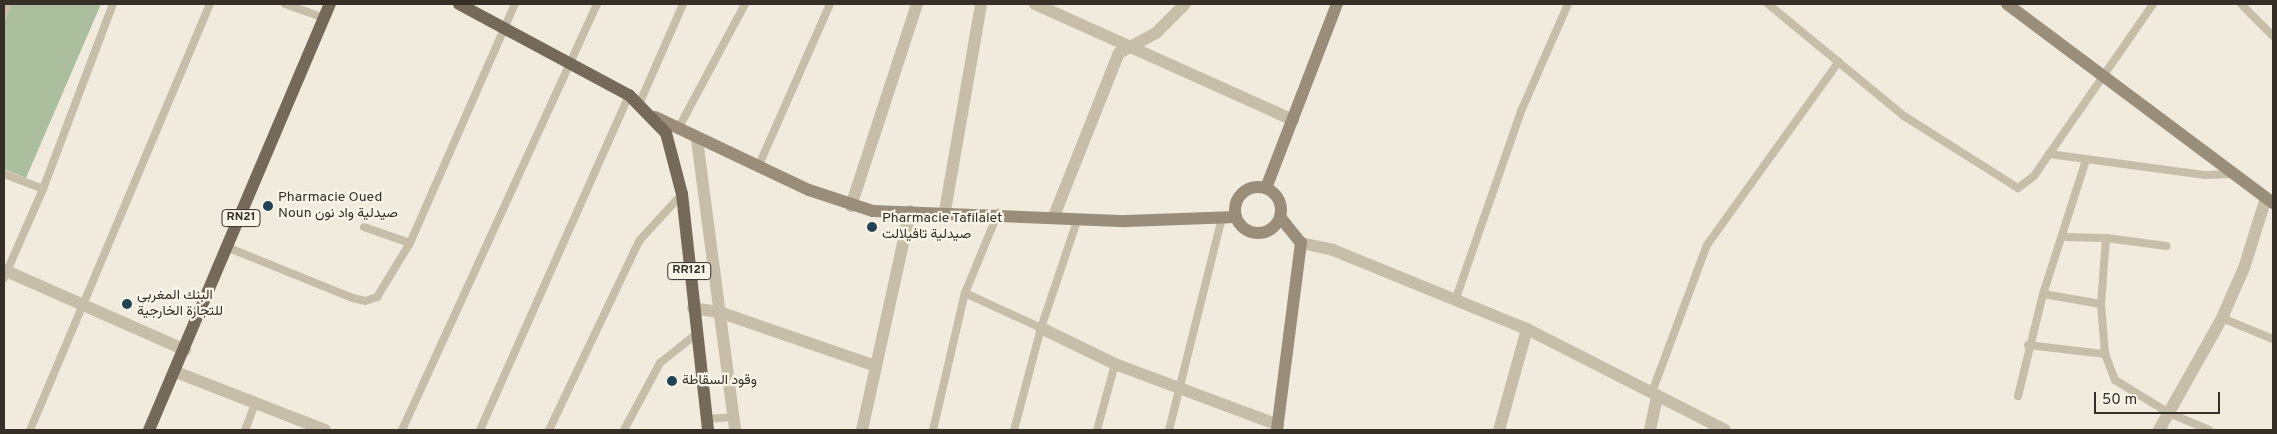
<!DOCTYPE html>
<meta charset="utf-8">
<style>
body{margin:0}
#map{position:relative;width:2277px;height:434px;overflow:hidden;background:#f0ebdc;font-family:Overpass,Vazirmatn,sans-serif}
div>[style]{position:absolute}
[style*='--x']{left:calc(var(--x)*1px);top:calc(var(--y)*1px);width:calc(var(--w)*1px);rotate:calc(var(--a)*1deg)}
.green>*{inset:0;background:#abbe9d}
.lane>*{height:8px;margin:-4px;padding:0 4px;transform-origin:4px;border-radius:4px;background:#c7bea9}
.street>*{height:12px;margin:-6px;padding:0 6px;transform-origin:6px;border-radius:6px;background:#c7bea9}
.secondary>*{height:12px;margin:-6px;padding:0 6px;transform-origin:6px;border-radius:6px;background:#9a8e7a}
.secondary>.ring{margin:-6px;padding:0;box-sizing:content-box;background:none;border:12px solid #9a8e7a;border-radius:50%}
.primary>*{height:12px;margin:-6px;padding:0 6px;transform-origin:6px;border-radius:6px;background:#756a5a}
.dots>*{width:14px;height:14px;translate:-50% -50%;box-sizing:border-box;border:2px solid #f8f4e8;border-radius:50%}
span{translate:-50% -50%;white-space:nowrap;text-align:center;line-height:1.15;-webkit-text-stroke:4.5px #f8f4e8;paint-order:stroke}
.shield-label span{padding:1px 4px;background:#f8f4e8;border:1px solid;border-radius:4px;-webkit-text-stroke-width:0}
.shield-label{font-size:12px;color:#352f28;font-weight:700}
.poi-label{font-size:14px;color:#352f28}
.left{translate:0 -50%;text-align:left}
.frame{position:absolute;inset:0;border:5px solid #352f28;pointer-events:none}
.scale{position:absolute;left:2094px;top:392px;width:126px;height:22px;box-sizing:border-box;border:2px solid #352f28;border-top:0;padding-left:6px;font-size:15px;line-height:18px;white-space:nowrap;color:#352f28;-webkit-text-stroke:4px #f8f4e8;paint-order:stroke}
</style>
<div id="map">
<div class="green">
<i style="clip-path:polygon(10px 4px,101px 4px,26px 178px,4px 169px,4px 19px)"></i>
</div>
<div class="lane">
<i style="--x:285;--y:4;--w:41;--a:19.7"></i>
<i style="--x:1768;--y:4;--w:176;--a:39.5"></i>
<i style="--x:1904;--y:116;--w:135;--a:32.3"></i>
<i style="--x:2018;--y:188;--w:20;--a:-37"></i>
<i style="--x:2034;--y:176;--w:209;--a:-55.3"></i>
<i style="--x:2241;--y:4;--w:45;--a:45"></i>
<i style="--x:4;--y:14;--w:11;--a:-68"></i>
<i style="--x:640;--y:102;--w:107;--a:-66.3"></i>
<i style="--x:678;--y:129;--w:142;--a:-61.8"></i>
<i style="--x:2049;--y:154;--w:156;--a:7.7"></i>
<i style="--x:2204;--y:175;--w:30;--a:-2"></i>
<i style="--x:759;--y:165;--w:176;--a:-66.2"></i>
<i style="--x:4;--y:174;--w:42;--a:21"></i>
<i style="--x:364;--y:227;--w:49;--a:19.2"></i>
<i style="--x:2064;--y:237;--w:42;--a:1.4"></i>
<i style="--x:2106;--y:238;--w:66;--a:94.3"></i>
<i style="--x:2101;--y:304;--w:50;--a:85.4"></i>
<i style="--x:2105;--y:354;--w:28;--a:69"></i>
<i style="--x:2115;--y:380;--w:63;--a:31.4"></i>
<i style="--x:2169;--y:413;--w:43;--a:23"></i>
<i style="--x:2106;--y:238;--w:61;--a:7.6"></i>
<i style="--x:229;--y:248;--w:134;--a:22"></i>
<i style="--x:353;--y:298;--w:12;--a:14"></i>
<i style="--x:365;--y:301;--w:13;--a:-18"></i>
<i style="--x:377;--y:297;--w:63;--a:-58.6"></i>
<i style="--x:410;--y:243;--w:261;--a:-66.3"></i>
<i style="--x:4;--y:278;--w:97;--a:-66.3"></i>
<i style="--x:43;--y:189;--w:198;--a:-69.3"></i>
<i style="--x:965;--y:293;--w:84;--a:24.7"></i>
<i style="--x:2043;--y:294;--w:59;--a:9.8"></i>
<i style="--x:1456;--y:298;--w:200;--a:-70.8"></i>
<i style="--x:1522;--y:109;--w:115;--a:-66.3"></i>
<i style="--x:2222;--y:318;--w:55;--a:22.4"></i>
<i style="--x:2028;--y:345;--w:78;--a:6.7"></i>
<i style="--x:1652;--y:392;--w:157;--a:-69.5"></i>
<i style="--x:1707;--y:245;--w:226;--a:-54.3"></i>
<i style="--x:2018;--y:396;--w:105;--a:-76.2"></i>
<i style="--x:2043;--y:294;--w:141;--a:-72.2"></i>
<i style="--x:706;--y:419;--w:27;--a:-4"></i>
<i style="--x:30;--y:430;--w:462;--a:-67.1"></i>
<i style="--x:245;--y:430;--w:28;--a:-69"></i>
<i style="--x:402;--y:430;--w:469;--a:-65.4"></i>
<i style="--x:480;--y:430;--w:367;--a:-66"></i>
<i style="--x:549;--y:430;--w:209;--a:-64.5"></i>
<i style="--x:639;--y:241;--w:64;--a:-47.5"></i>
<i style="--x:624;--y:430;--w:76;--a:-61.8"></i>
<i style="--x:660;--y:363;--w:45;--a:-38.7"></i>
<i style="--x:933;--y:430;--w:141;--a:-76.9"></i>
<i style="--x:965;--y:293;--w:87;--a:-67.6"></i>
<i style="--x:1014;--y:430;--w:106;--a:-75.2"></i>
<i style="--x:1041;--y:328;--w:116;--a:-71.4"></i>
<i style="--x:1097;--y:430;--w:68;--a:-74.7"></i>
<i style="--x:1169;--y:430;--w:219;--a:-76"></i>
</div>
<div class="street">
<i style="--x:1035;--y:4;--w:283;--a:24.2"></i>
<i style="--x:697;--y:140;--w:292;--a:82.5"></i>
<i style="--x:851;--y:206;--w:213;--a:-71.9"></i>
<i style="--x:945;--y:211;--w:210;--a:-80.1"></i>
<i style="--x:1054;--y:216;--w:175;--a:-68.3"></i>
<i style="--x:1119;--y:53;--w:42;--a:-28.4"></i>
<i style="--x:1156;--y:33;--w:41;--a:-45"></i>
<i style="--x:1301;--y:243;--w:33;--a:12"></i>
<i style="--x:1333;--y:250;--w:209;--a:22.2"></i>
<i style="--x:1527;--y:329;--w:222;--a:27"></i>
<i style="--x:4;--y:270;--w:198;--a:23.8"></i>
<i style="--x:693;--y:308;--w:26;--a:9"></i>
<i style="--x:719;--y:312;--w:163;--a:19"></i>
<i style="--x:1041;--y:328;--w:82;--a:25.9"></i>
<i style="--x:1115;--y:364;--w:174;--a:20.5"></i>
<i style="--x:176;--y:372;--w:160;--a:21.3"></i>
<i style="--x:862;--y:430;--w:224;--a:-77.6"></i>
<i style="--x:1499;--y:430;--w:105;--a:-74.5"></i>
<i style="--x:1650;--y:430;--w:35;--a:-78"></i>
<i style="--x:2159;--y:430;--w:129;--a:-60.6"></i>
<i style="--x:2222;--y:318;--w:55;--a:-66.3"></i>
<i style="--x:2244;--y:268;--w:73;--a:-72.6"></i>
</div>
<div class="secondary">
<i style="--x:2007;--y:4;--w:332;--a:36.8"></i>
<i style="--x:655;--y:117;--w:170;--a:25.4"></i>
<i style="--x:809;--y:190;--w:67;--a:18.2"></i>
<i style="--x:873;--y:211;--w:253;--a:2.3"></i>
<i style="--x:1126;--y:221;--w:110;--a:-2.1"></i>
<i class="ring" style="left:1235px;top:187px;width:34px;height:34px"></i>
<i style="--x:1266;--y:188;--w:197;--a:-68.9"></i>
<i style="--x:1277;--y:430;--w:189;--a:-82.7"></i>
<i style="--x:1301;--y:243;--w:32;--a:-129"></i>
</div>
<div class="primary">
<i style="--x:459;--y:4;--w:193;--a:28.2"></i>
<i style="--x:629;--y:95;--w:53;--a:45.8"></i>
<i style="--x:666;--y:133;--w:63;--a:75.3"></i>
<i style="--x:682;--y:194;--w:237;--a:83.7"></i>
<i style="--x:149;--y:430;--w:463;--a:-67"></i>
</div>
<div class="dots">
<i style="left:268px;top:206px;background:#214353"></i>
<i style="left:872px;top:227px;background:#214353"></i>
<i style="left:127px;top:304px;background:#214353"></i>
<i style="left:672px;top:381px;background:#214353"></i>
</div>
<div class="shield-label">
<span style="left:241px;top:218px">RN21</span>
<span style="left:689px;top:271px">RR121</span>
</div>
<div class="poi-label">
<span class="left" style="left:278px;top:206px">Pharmacie Oued<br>Noun صيدلية واد نون</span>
<span class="left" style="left:882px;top:227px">Pharmacie Tafilalet<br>صيدلية تافيلالت</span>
<span class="left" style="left:137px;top:304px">البنك المغربي<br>للتجارة الخارجية</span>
<span class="left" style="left:682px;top:381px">وقود السقاطة</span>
</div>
<div class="frame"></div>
<div class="scale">50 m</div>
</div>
